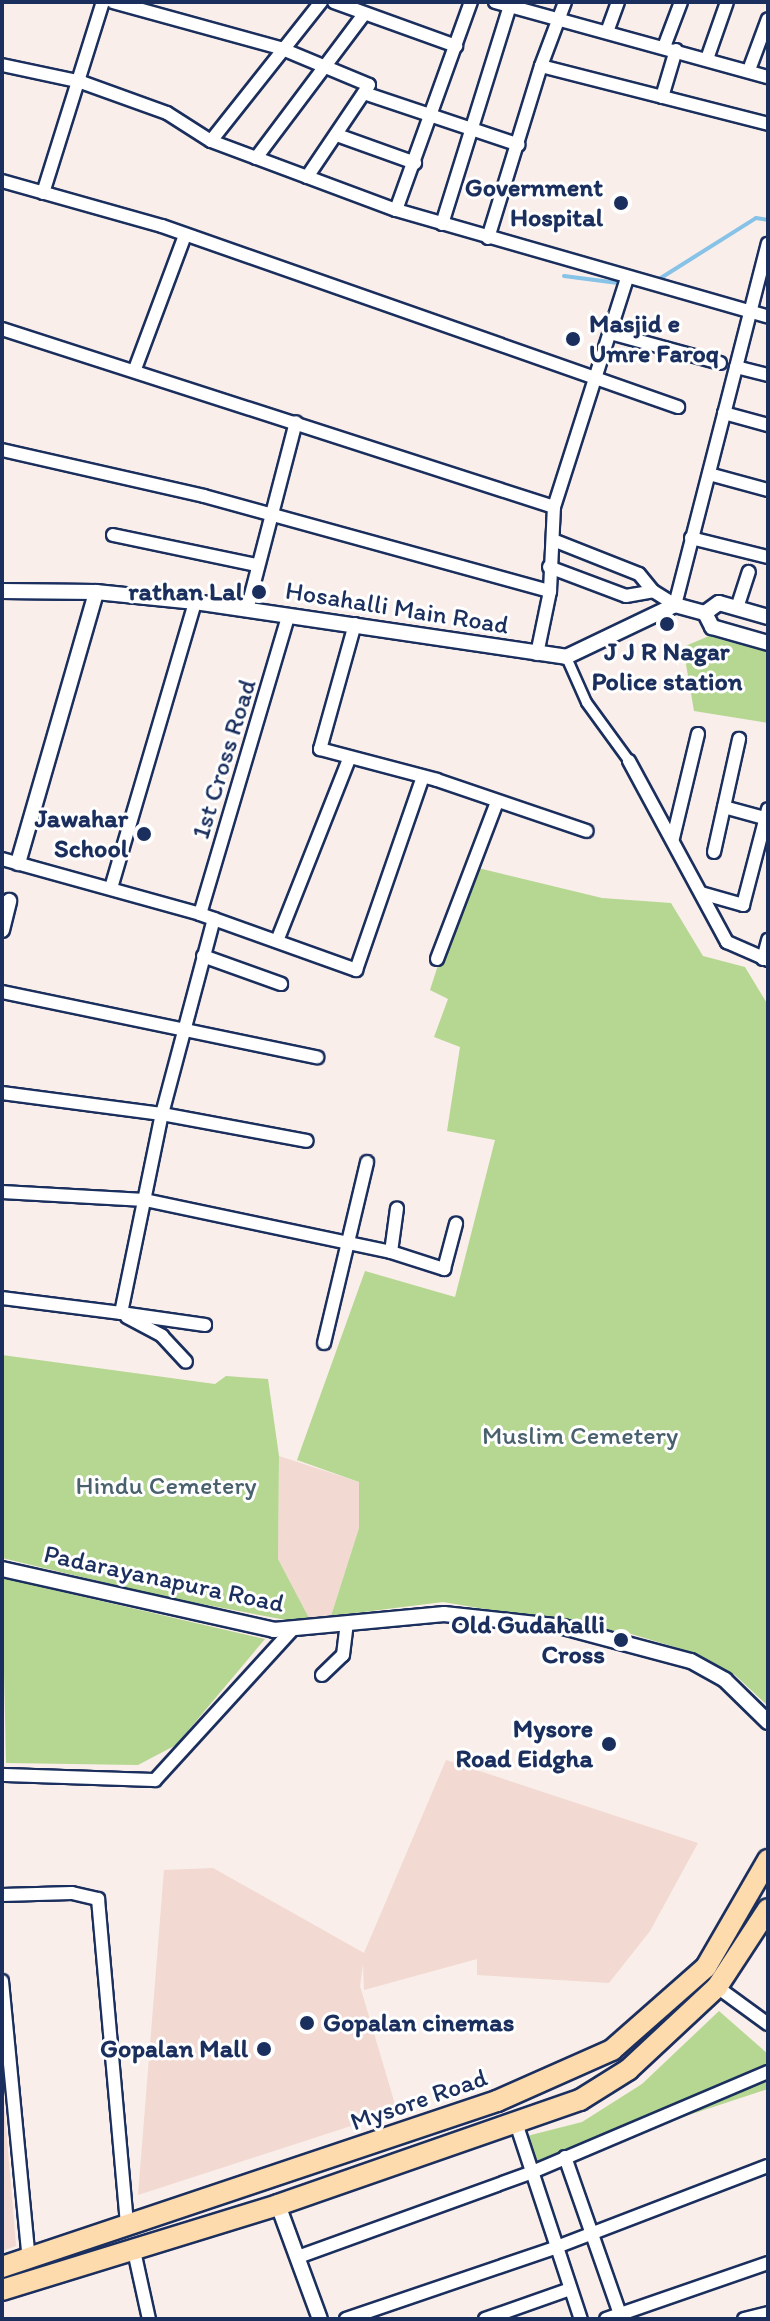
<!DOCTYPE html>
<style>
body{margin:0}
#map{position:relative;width:770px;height:2321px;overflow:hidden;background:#f9eeea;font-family:Itim,sans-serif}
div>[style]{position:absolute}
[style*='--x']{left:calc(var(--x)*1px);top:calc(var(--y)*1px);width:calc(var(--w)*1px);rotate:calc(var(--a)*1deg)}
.built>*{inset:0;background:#f2d9d1}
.green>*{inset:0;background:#b5d791}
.stream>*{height:4px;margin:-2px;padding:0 2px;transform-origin:2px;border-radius:2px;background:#87c2e7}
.roads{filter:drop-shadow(2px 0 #1b2f5e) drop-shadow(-2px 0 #1b2f5e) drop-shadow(0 2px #1b2f5e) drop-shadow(0 -2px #1b2f5e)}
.pedestrian>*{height:9px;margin:-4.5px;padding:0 4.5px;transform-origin:4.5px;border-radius:4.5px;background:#fff}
.minor>*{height:12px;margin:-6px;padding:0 6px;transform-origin:6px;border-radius:6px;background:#fff}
.tertiary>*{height:14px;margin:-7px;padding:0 7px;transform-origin:7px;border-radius:7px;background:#fff}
.trunk>*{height:20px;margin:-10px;padding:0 10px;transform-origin:10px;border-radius:10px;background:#fedbac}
.dots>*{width:22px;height:22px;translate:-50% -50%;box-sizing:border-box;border:4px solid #fff;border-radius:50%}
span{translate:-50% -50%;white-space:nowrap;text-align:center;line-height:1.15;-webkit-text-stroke:6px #fff;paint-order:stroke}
.poi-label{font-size:26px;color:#1b2f5e;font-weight:700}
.right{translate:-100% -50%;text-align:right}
.left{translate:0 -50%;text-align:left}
.street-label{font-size:26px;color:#1b2f5e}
.park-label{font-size:26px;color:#49616d}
.frame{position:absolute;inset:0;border:4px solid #1b2f5e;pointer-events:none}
</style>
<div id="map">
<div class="built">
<i style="clip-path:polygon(279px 1456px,359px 1482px,359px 1528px,331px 1616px,309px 1618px,278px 1559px)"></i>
<i style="clip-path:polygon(446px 1760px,698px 1843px,650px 1931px,609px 1983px,477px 1975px,477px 1959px,364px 1990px,363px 1964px,360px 1986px,397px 2111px,138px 2195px,164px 1870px,213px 1868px,364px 1953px)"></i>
<i style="clip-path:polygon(2px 2079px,16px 2246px,2px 2251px)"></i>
</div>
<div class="green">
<i style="clip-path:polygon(709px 636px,768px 652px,768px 723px,694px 711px,683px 647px)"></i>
<i style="clip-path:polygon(470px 866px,602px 898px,671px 903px,703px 956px,745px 967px,768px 1005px,768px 1706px,735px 1675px,678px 1648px,628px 1633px,443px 1602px,331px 1616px,359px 1528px,359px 1482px,297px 1460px,365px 1271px,455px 1297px,495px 1140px,447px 1131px,460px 1047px,434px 1037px,448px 999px,430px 990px)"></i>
<i style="clip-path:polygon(2px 1355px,215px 1384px,226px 1376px,268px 1379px,279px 1456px,278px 1559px,309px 1618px,286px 1620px,165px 1597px,2px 1558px)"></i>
<i style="clip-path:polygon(2px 1578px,265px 1639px,176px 1745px,138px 1765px,6px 1763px)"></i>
<i style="clip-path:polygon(719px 2011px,768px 2054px,768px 2089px,534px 2166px,527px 2136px,582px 2122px,642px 2084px)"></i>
</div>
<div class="stream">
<i style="--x:564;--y:276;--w:78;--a:7.4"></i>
<i style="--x:656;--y:281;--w:118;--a:-32.2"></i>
<i style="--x:756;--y:218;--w:12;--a:9"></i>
</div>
<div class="roads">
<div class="pedestrian">
<i style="--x:566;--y:657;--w:49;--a:66"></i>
<i style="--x:586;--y:702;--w:73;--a:53.9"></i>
</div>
<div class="minor">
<i style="--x:113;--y:2;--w:173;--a:15.4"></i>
<i style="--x:280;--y:48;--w:96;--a:22.6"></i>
<i style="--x:369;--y:85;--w:111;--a:124"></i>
<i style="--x:321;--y:2;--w:177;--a:128.4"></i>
<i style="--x:211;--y:141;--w:197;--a:20.5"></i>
<i style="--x:396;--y:210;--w:387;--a:16"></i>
<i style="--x:334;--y:2;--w:130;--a:19.8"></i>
<i style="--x:495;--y:2;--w:283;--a:15.4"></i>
<i style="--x:565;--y:2;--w:68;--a:110.6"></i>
<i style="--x:541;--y:66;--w:234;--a:14.3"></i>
<i style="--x:607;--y:32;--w:32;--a:-70"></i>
<i style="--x:664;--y:47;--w:48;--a:-69.3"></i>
<i style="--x:707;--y:59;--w:60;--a:-70.7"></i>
<i style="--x:2;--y:65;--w:81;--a:12.1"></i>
<i style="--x:81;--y:82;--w:91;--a:19.8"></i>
<i style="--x:167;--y:113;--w:52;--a:32.5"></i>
<i style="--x:749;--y:70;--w:54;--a:-69.6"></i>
<i style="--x:364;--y:93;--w:163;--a:18.5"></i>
<i style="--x:662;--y:97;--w:49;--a:-73.4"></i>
<i style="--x:337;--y:135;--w:83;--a:19.7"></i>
<i style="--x:256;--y:158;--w:180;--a:-53.1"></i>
<i style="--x:2;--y:181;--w:166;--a:15.7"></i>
<i style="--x:162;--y:226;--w:547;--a:19.33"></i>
<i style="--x:43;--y:193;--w:200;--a:-72.6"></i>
<i style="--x:396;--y:210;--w:221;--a:-70.2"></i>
<i style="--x:442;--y:224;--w:228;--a:-72.7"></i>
<i style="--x:488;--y:238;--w:180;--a:-72.9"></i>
<i style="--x:2;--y:329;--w:580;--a:17.87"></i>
<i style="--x:610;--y:333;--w:114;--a:15.3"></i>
<i style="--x:736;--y:367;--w:33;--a:14"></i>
<i style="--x:135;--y:369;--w:143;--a:-69.5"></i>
<i style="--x:724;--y:413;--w:46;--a:15.3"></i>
<i style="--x:2;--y:450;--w:207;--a:12.8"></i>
<i style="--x:204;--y:496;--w:359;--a:15.4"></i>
<i style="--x:550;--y:591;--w:84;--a:-87.3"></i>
<i style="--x:554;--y:507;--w:240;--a:-72.3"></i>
<i style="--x:709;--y:474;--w:61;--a:15.2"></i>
<i style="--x:113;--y:535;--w:147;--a:11.8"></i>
<i style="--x:691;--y:538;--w:79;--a:13.9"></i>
<i style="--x:553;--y:540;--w:92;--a:21.6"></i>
<i style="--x:639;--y:574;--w:22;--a:51"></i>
<i style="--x:653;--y:591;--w:26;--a:32"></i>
<i style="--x:675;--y:605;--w:373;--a:-75.6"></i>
<i style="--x:549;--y:567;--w:82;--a:20.6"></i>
<i style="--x:626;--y:596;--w:27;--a:-10"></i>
<i style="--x:737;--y:608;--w:38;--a:-72"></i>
<i style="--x:247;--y:610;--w:194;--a:-75.4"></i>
<i style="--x:355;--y:624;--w:130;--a:105.6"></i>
<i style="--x:320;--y:749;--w:121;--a:14.8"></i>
<i style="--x:437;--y:780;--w:158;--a:18.8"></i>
<i style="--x:537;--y:654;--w:64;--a:-78.3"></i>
<i style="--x:629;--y:761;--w:206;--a:61.6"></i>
<i style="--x:727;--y:942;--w:45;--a:23.7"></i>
<i style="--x:724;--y:807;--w:46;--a:15.3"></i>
<i style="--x:673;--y:838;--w:107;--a:-76.5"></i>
<i style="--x:714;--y:852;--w:116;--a:-77.5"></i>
<i style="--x:2;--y:859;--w:205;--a:15.5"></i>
<i style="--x:200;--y:914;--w:166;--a:19.7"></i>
<i style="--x:356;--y:970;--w:202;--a:-70.9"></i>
<i style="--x:111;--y:888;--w:298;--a:-73.6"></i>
<i style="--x:701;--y:893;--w:44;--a:15.9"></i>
<i style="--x:743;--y:905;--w:99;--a:-75.4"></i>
<i style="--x:200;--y:914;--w:311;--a:-73.5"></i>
<i style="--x:277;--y:941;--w:196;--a:-68.4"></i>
<i style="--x:203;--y:956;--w:83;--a:19.7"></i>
<i style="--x:437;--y:959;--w:168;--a:-69.1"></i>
<i style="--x:763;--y:959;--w:20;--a:-75"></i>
<i style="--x:2;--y:992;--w:322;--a:11.7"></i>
<i style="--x:2;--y:1093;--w:161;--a:7.5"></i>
<i style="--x:162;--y:1114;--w:147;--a:10.5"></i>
<i style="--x:2;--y:1192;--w:143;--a:3.2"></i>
<i style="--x:145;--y:1200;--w:251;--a:11.9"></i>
<i style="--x:391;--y:1252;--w:56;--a:17.8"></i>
<i style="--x:444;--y:1269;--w:47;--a:-75.1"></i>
<i style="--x:391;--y:1252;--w:44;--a:-82.2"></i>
<i style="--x:2;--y:1298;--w:120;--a:7.2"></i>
<i style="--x:121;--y:1313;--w:203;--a:-78.4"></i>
<i style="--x:162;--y:1114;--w:202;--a:-75.1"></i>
<i style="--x:121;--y:1313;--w:85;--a:8.1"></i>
<i style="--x:127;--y:1317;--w:40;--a:28"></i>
<i style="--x:162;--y:1336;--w:35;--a:47"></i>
<i style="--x:324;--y:1343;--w:186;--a:-76.6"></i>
<i style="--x:322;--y:1675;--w:29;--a:-44"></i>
<i style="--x:343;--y:1655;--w:31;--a:-83"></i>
<i style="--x:2;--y:1775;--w:153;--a:1.9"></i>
<i style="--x:155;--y:1780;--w:202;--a:-47.6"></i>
<i style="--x:2;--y:1895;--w:70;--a:-1.6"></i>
<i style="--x:72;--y:1893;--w:27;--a:13"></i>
<i style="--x:98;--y:1899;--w:328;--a:84.9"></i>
<i style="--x:2;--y:1981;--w:279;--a:84.5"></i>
<i style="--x:717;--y:1987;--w:63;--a:36"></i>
<i style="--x:516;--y:2123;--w:206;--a:71.7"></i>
<i style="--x:565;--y:2157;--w:166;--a:70.7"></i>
<i style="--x:134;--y:2251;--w:70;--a:77.6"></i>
<i style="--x:298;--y:2257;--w:247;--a:-19.9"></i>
<i style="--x:530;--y:2173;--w:259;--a:-23"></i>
<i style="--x:346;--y:2319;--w:220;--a:-18.8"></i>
<i style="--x:554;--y:2248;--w:229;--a:-21"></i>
<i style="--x:485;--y:2319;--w:90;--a:-19.4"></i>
<i style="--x:606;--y:2319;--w:171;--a:-19.1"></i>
<i style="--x:744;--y:2319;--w:25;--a:-14"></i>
</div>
<div class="tertiary">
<i style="--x:2;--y:591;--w:94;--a:0.6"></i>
<i style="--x:96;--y:592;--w:100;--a:5.8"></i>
<i style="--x:195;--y:602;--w:375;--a:8.4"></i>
<i style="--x:566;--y:657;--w:121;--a:-25.5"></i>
<i style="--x:675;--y:605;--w:31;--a:15"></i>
<i style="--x:705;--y:613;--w:17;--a:-36"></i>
<i style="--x:719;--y:603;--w:51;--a:15.9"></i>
<i style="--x:705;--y:613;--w:16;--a:63"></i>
<i style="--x:712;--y:627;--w:58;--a:15.9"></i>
<i style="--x:18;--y:863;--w:282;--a:-73.9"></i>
<i style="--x:2;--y:930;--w:30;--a:-76"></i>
<i style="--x:2;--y:1569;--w:279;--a:12.6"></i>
<i style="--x:274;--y:1630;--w:171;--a:-5.4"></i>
<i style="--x:444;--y:1614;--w:120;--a:6.2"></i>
<i style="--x:563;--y:1627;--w:132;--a:14.9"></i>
<i style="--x:691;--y:1661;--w:39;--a:29"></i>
<i style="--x:725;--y:1680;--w:60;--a:44.3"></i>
<i style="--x:278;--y:2205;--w:121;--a:69.8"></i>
</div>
<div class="trunk">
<i style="--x:2;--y:2267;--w:522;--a:-18.54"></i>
<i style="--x:497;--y:2101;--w:126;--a:-23.9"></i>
<i style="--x:612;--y:2050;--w:125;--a:-41.4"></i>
<i style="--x:706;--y:1967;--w:124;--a:-59.9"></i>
<i style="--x:2;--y:2290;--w:289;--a:-17.1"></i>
<i style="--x:278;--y:2205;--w:320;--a:-19.2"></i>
<i style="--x:580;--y:2100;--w:57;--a:-32"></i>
<i style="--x:628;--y:2070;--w:122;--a:-43"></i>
<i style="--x:717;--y:1987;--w:93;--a:-56.8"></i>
</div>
</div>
<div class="dots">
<i style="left:621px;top:203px;background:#1b2f5e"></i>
<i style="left:573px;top:339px;background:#1b2f5e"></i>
<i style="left:259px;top:592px;background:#1b2f5e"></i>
<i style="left:667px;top:624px;background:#1b2f5e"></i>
<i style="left:144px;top:834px;background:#1b2f5e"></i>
<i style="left:621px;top:1640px;background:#1b2f5e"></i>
<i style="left:609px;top:1744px;background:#1b2f5e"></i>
<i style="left:307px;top:2023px;background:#1b2f5e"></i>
<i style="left:264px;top:2049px;background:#1b2f5e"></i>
</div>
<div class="poi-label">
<span class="right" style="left:603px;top:203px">Government<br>Hospital</span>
<span class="left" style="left:589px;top:339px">Masjid e<br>Umre Faroq</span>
<span class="right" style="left:243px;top:592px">rathan Lal</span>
<span style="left:667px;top:667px">J J R Nagar<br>Police station</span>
<span class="right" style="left:128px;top:834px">Jawahar<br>School</span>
<span class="right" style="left:605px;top:1640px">Old Gudahalli<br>Cross</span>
<span class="right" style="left:593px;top:1744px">Mysore<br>Road Eidgha</span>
<span class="left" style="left:323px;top:2023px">Gopalan cinemas</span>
<span class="right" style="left:248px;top:2049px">Gopalan Mall</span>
</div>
<div class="street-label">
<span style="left:397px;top:608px;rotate:9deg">Hosahalli Main Road</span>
<span style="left:224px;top:759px;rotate:-73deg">1st Cross Road</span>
<span style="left:164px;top:1579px;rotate:12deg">Padarayanapura Road</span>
<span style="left:419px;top:2100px;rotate:-19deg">Mysore Road</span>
</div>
<div class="park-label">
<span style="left:580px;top:1436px">Muslim Cemetery</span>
<span style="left:166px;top:1486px">Hindu Cemetery</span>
</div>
<div class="frame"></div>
</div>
